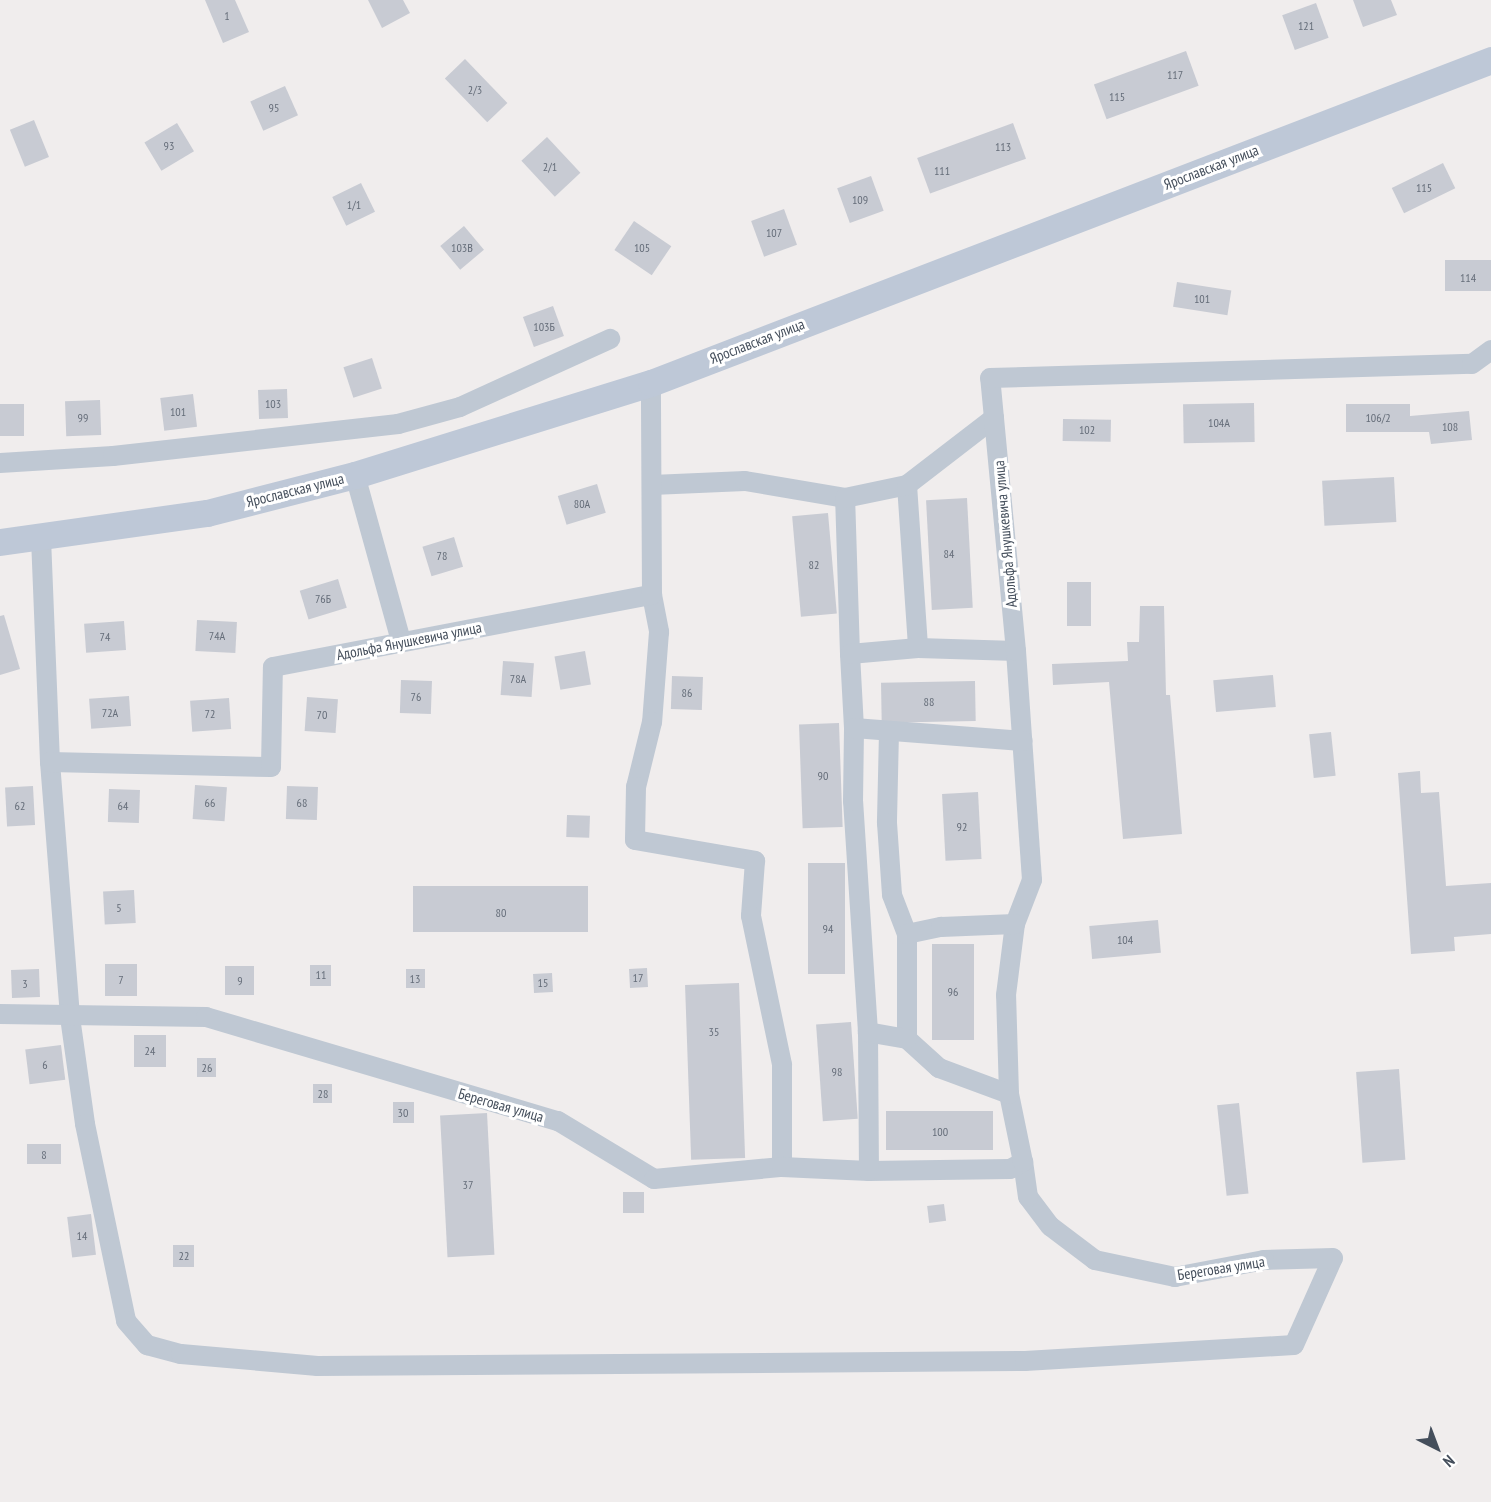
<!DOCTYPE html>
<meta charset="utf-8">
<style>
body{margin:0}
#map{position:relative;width:1491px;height:1502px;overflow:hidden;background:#f0eded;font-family:"PT Sans Narrow",sans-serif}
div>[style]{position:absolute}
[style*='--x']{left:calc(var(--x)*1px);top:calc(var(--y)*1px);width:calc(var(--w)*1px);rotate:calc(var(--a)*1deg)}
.building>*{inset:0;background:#c8cbd3;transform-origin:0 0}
.street>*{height:20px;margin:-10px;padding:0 10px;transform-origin:10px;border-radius:10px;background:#bfc8d3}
.secondary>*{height:27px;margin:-13.5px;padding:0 13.5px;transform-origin:13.5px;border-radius:13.5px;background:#bec8d7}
span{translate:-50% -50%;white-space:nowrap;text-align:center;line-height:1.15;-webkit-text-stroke:6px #fff;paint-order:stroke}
.number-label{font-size:12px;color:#656d79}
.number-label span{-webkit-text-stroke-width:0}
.street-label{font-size:15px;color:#444e5b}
.north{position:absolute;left:1407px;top:1418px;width:60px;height:60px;-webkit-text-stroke:4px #fff;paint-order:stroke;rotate:138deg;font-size:16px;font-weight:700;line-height:24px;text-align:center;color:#444e5b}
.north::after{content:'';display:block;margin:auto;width:21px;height:27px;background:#444e5b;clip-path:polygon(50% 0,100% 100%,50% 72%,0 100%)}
</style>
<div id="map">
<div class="building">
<i style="clip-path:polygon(205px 0,235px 0,249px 32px,223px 43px)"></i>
<i style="clip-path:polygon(368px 0,403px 0,410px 13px,382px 28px)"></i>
<i style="clip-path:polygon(1353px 0,1391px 0,1397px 15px,1363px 27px)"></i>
<i style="left:1316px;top:3px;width:37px;height:36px;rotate:70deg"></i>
<i style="left:1186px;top:51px;width:37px;height:98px;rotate:70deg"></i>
<i style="left:465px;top:59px;width:61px;height:28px;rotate:46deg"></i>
<i style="left:285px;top:86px;width:32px;height:38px;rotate:66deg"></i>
<i style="left:34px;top:120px;width:40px;height:26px;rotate:68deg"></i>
<i style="left:177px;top:123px;width:33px;height:38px;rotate:59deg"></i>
<i style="left:1013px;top:123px;width:38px;height:102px;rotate:70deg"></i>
<i style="left:547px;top:137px;width:49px;height:35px;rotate:47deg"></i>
<i style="left:1443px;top:163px;width:28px;height:57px;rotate:64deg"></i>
<i style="left:871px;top:176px;width:37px;height:36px;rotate:70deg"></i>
<i style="left:361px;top:183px;width:32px;height:32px;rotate:64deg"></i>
<i style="left:784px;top:209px;width:38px;height:35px;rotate:70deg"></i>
<i style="left:634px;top:221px;width:45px;height:35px;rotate:34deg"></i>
<i style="left:464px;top:226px;width:31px;height:31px;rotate:50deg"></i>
<i style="left:1491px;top:260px;width:31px;height:46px;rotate:90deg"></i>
<i style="left:1177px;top:282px;width:55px;height:25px;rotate:9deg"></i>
<i style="left:553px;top:306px;width:32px;height:32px;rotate:70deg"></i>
<i style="left:372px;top:358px;width:32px;height:30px;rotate:72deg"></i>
<i style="left:287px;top:389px;width:29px;height:29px;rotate:88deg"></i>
<i style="left:193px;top:394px;width:33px;height:33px;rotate:83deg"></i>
<i style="left:100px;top:400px;width:35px;height:35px;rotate:88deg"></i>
<i style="left:1254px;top:403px;width:39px;height:71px;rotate:89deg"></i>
<i style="left:0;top:404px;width:24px;height:32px"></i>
<i style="clip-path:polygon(1346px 404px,1410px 404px,1410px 416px,1469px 411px,1472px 440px,1431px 444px,1429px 432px,1346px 432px)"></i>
<i style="left:1063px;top:419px;width:48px;height:22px;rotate:1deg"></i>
<i style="left:1394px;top:477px;width:45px;height:72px;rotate:87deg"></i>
<i style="left:597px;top:484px;width:30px;height:41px;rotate:73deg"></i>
<i style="left:967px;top:498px;width:110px;height:41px;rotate:87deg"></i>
<i style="left:828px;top:513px;width:101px;height:36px;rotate:85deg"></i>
<i style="left:454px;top:537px;width:31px;height:33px;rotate:73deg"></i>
<i style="left:338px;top:579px;width:30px;height:40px;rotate:73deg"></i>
<i style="left:1067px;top:582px;width:24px;height:44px"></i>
<i style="clip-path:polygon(1140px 606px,1164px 606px,1166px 695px,1170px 695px,1182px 834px,1123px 839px,1109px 682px,1053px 685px,1052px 664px,1128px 661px,1127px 642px,1139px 642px)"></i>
<i style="clip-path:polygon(4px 615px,20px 669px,0 675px,0 616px)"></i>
<i style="left:197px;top:620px;width:40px;height:31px;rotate:3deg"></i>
<i style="left:124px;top:621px;width:29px;height:40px;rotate:86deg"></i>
<i style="left:585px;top:651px;width:34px;height:31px;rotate:80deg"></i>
<i style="left:503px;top:661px;width:31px;height:34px;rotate:4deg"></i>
<i style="left:1273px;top:675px;width:32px;height:60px;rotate:85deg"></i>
<i style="left:672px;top:676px;width:31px;height:33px;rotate:2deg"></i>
<i style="left:401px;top:680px;width:31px;height:33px;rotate:2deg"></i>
<i style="left:975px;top:681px;width:40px;height:94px;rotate:89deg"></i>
<i style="left:129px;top:696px;width:30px;height:40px;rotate:86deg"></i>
<i style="left:307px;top:697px;width:31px;height:34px;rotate:4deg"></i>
<i style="left:229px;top:698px;width:31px;height:39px;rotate:86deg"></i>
<i style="left:839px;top:723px;width:104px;height:40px;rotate:88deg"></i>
<i style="left:1331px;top:732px;width:44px;height:22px;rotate:84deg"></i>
<i style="clip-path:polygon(1420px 771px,1421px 793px,1439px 792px,1446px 886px,1491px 883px,1491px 934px,1454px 937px,1455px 951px,1411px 954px,1398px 773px)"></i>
<i style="left:195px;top:785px;width:32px;height:34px;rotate:4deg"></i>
<i style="left:33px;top:786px;width:39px;height:28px;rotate:87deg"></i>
<i style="left:287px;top:786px;width:31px;height:33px;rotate:2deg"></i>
<i style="left:109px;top:789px;width:31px;height:33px;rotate:2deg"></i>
<i style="left:978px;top:792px;width:67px;height:36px;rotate:87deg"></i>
<i style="left:567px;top:815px;width:23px;height:22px;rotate:2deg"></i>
<i style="left:808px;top:863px;width:37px;height:111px"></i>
<i style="left:588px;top:886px;width:46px;height:175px;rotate:90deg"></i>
<i style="left:134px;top:890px;width:33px;height:31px;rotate:87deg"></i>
<i style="left:1158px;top:920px;width:33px;height:69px;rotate:85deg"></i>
<i style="left:974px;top:944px;width:96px;height:42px;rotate:90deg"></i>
<i style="left:105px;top:964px;width:32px;height:32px"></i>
<i style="left:310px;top:965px;width:21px;height:21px"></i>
<i style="left:254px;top:966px;width:29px;height:29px;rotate:90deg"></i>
<i style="left:647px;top:968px;width:19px;height:18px;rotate:87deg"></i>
<i style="left:39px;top:969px;width:28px;height:28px;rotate:88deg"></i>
<i style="left:425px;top:969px;width:19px;height:19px;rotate:90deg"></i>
<i style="left:552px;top:973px;width:19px;height:19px;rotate:87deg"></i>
<i style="left:739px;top:983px;width:175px;height:54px;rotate:88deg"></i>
<i style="left:851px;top:1022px;width:97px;height:35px;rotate:86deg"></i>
<i style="left:166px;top:1035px;width:32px;height:32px;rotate:90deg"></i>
<i style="left:61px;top:1045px;width:35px;height:36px;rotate:83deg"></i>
<i style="left:197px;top:1058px;width:19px;height:19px"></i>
<i style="left:1399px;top:1069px;width:91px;height:43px;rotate:86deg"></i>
<i style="left:332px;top:1084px;width:19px;height:19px;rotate:90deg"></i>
<i style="left:414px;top:1102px;width:21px;height:21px;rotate:90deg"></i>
<i style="left:1239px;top:1103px;width:91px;height:22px;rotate:84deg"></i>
<i style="left:993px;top:1111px;width:39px;height:107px;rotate:90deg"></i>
<i style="left:487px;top:1113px;width:142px;height:47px;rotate:87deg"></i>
<i style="left:61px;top:1144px;width:20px;height:34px;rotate:90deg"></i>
<i style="left:623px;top:1192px;width:21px;height:21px"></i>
<i style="left:944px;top:1204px;width:17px;height:17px;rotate:83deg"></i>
<i style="left:91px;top:1214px;width:41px;height:24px;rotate:83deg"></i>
<i style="left:173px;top:1245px;width:21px;height:22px"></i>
</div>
<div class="street">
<i style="--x:0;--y:463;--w:113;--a:-3.5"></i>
<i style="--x:113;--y:456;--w:287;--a:-6.4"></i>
<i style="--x:398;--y:424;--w:64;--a:-15.3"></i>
<i style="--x:460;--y:407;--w:165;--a:-24.4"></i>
<i style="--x:355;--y:475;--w:172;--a:74.5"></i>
<i style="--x:652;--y:485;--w:93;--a:-2.5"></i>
<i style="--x:745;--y:481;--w:101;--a:9.6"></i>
<i style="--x:907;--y:485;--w:163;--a:86.1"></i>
<i style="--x:41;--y:538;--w:224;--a:87.7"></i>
<i style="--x:50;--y:762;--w:256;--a:85.5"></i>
<i style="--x:70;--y:1017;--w:108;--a:82"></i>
<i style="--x:85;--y:1124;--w:201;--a:78.2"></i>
<i style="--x:126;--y:1321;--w:32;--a:49"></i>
<i style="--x:147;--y:1345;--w:35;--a:15"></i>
<i style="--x:181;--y:1354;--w:137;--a:5"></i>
<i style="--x:317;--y:1366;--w:708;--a:-0.4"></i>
<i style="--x:1025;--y:1361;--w:269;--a:-3.4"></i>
<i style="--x:1294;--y:1345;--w:95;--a:-65.9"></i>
<i style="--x:1333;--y:1258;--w:69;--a:178.3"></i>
<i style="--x:1264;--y:1260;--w:91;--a:169.2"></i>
<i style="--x:1175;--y:1277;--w:82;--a:-168"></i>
<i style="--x:1095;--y:1260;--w:56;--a:-142.9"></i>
<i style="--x:1050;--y:1226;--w:36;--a:-127"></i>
<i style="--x:1028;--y:1197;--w:35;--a:-98"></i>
<i style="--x:652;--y:595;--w:38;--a:79"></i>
<i style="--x:659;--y:632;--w:90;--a:94.4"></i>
<i style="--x:652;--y:722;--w:67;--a:103.8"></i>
<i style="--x:636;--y:787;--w:53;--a:91.1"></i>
<i style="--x:635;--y:840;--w:122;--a:9.9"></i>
<i style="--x:755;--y:861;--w:55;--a:94.2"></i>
<i style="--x:751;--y:916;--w:152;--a:78.2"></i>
<i style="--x:782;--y:1065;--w:102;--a:90"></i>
<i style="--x:850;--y:654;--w:156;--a:-91.8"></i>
<i style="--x:845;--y:498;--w:63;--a:-11.8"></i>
<i style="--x:907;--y:485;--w:110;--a:-37.6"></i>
<i style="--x:854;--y:728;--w:74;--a:-93.1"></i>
<i style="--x:850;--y:654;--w:68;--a:-5"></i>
<i style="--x:918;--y:648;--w:98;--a:1.8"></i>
<i style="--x:889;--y:732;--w:91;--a:91.3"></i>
<i style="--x:887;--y:823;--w:72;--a:86"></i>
<i style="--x:892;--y:895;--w:42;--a:69"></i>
<i style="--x:50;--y:762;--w:221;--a:1.3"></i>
<i style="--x:271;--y:767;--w:100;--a:-88.9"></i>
<i style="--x:273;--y:667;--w:386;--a:-10.8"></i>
<i style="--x:652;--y:595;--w:212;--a:-90.3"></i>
<i style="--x:0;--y:1014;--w:206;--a:0.8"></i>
<i style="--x:206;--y:1017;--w:367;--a:16.5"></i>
<i style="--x:558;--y:1121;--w:112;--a:31.1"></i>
<i style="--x:654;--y:1179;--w:129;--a:-5.4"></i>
<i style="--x:782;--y:1167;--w:87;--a:2.6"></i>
<i style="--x:869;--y:1171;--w:141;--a:-0.8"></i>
<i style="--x:1010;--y:1169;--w:15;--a:-28"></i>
<i style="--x:1023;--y:1162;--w:69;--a:-101.6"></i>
<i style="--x:1009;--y:1094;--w:99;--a:-91.7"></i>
<i style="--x:1006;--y:995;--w:72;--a:-82.8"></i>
<i style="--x:1015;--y:924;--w:47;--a:-68.9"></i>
<i style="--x:1032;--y:880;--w:230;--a:-94"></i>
<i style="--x:1016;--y:651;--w:274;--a:-95.4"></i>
<i style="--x:990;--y:378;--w:482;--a:-1.7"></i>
<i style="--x:1472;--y:364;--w:24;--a:-36"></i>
<i style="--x:868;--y:1032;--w:139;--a:89.6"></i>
<i style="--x:907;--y:1039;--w:105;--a:-90"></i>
<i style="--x:907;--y:934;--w:35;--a:-12"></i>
<i style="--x:941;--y:927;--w:74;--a:-2.3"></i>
<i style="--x:1009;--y:1094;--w:75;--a:-159.6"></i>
<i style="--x:939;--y:1068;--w:43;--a:-137.8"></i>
<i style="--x:907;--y:1039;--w:40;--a:-170"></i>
<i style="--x:868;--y:1032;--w:231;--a:-93.7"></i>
<i style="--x:853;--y:801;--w:73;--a:-89.2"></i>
<i style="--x:854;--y:728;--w:169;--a:4.4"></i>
</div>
<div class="secondary">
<i style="--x:0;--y:542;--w:209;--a:-8"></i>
<i style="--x:207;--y:513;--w:153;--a:-14.4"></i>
<i style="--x:355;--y:475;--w:310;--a:-17.3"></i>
<i style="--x:651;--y:383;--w:900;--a:-21.03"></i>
</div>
<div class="number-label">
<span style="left:227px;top:16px">1</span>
<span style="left:1306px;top:26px">121</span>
<span style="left:1175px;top:75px">117</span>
<span style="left:475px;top:90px">2/3</span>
<span style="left:1117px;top:97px">115</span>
<span style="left:274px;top:108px">95</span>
<span style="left:169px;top:146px">93</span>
<span style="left:1003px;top:147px">113</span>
<span style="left:550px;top:167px">2/1</span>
<span style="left:942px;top:171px">111</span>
<span style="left:1424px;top:188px">115</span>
<span style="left:860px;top:200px">109</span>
<span style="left:354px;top:205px">1/1</span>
<span style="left:774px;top:233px">107</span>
<span style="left:462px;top:248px">103В</span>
<span style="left:642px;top:248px">105</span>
<span style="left:1468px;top:278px">114</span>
<span style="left:1202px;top:299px">101</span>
<span style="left:544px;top:327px">103Б</span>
<span style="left:273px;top:404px">103</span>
<span style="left:178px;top:412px">101</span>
<span style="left:83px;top:418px">99</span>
<span style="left:1378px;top:418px">106/2</span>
<span style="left:1219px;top:423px">104А</span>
<span style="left:1450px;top:427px">108</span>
<span style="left:1087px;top:430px">102</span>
<span style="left:582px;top:504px">80А</span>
<span style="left:949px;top:554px">84</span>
<span style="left:442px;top:556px">78</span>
<span style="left:814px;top:565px">82</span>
<span style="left:323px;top:599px">76Б</span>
<span style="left:217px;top:636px">74А</span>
<span style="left:105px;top:637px">74</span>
<span style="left:518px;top:679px">78А</span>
<span style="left:687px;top:693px">86</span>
<span style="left:416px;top:697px">76</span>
<span style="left:929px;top:702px">88</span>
<span style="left:110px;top:713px">72А</span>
<span style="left:210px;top:714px">72</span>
<span style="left:322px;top:715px">70</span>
<span style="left:823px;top:776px">90</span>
<span style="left:210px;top:803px">66</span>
<span style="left:302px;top:803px">68</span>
<span style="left:20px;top:806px">62</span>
<span style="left:123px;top:806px">64</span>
<span style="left:962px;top:827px">92</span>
<span style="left:119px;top:908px">5</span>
<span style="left:501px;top:913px">80</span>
<span style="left:828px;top:929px">94</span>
<span style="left:1125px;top:940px">104</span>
<span style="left:321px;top:975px">11</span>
<span style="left:638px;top:978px">17</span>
<span style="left:415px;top:979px">13</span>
<span style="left:121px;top:980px">7</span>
<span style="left:240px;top:981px">9</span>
<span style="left:543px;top:983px">15</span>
<span style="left:25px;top:984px">3</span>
<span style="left:953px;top:992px">96</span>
<span style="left:714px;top:1032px">35</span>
<span style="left:150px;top:1051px">24</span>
<span style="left:45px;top:1065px">6</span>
<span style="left:207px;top:1068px">26</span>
<span style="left:837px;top:1072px">98</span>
<span style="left:323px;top:1094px">28</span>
<span style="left:403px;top:1113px">30</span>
<span style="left:940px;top:1132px">100</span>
<span style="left:44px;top:1155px">8</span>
<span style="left:468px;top:1185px">37</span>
<span style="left:82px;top:1236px">14</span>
<span style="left:184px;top:1256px">22</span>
</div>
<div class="street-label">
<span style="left:1211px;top:167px;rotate:-21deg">Ярославская улица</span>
<span style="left:757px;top:341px;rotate:-21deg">Ярославская улица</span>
<span style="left:295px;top:490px;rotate:-14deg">Ярославская улица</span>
<span style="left:1005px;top:534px;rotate:-95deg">Адольфа Янушкевича улица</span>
<span style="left:409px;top:641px;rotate:-11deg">Адольфа Янушкевича улица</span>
<span style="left:501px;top:1105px;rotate:16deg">Береговая улица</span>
<span style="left:1221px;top:1268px;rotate:-9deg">Береговая улица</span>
</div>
<div class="north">N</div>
</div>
